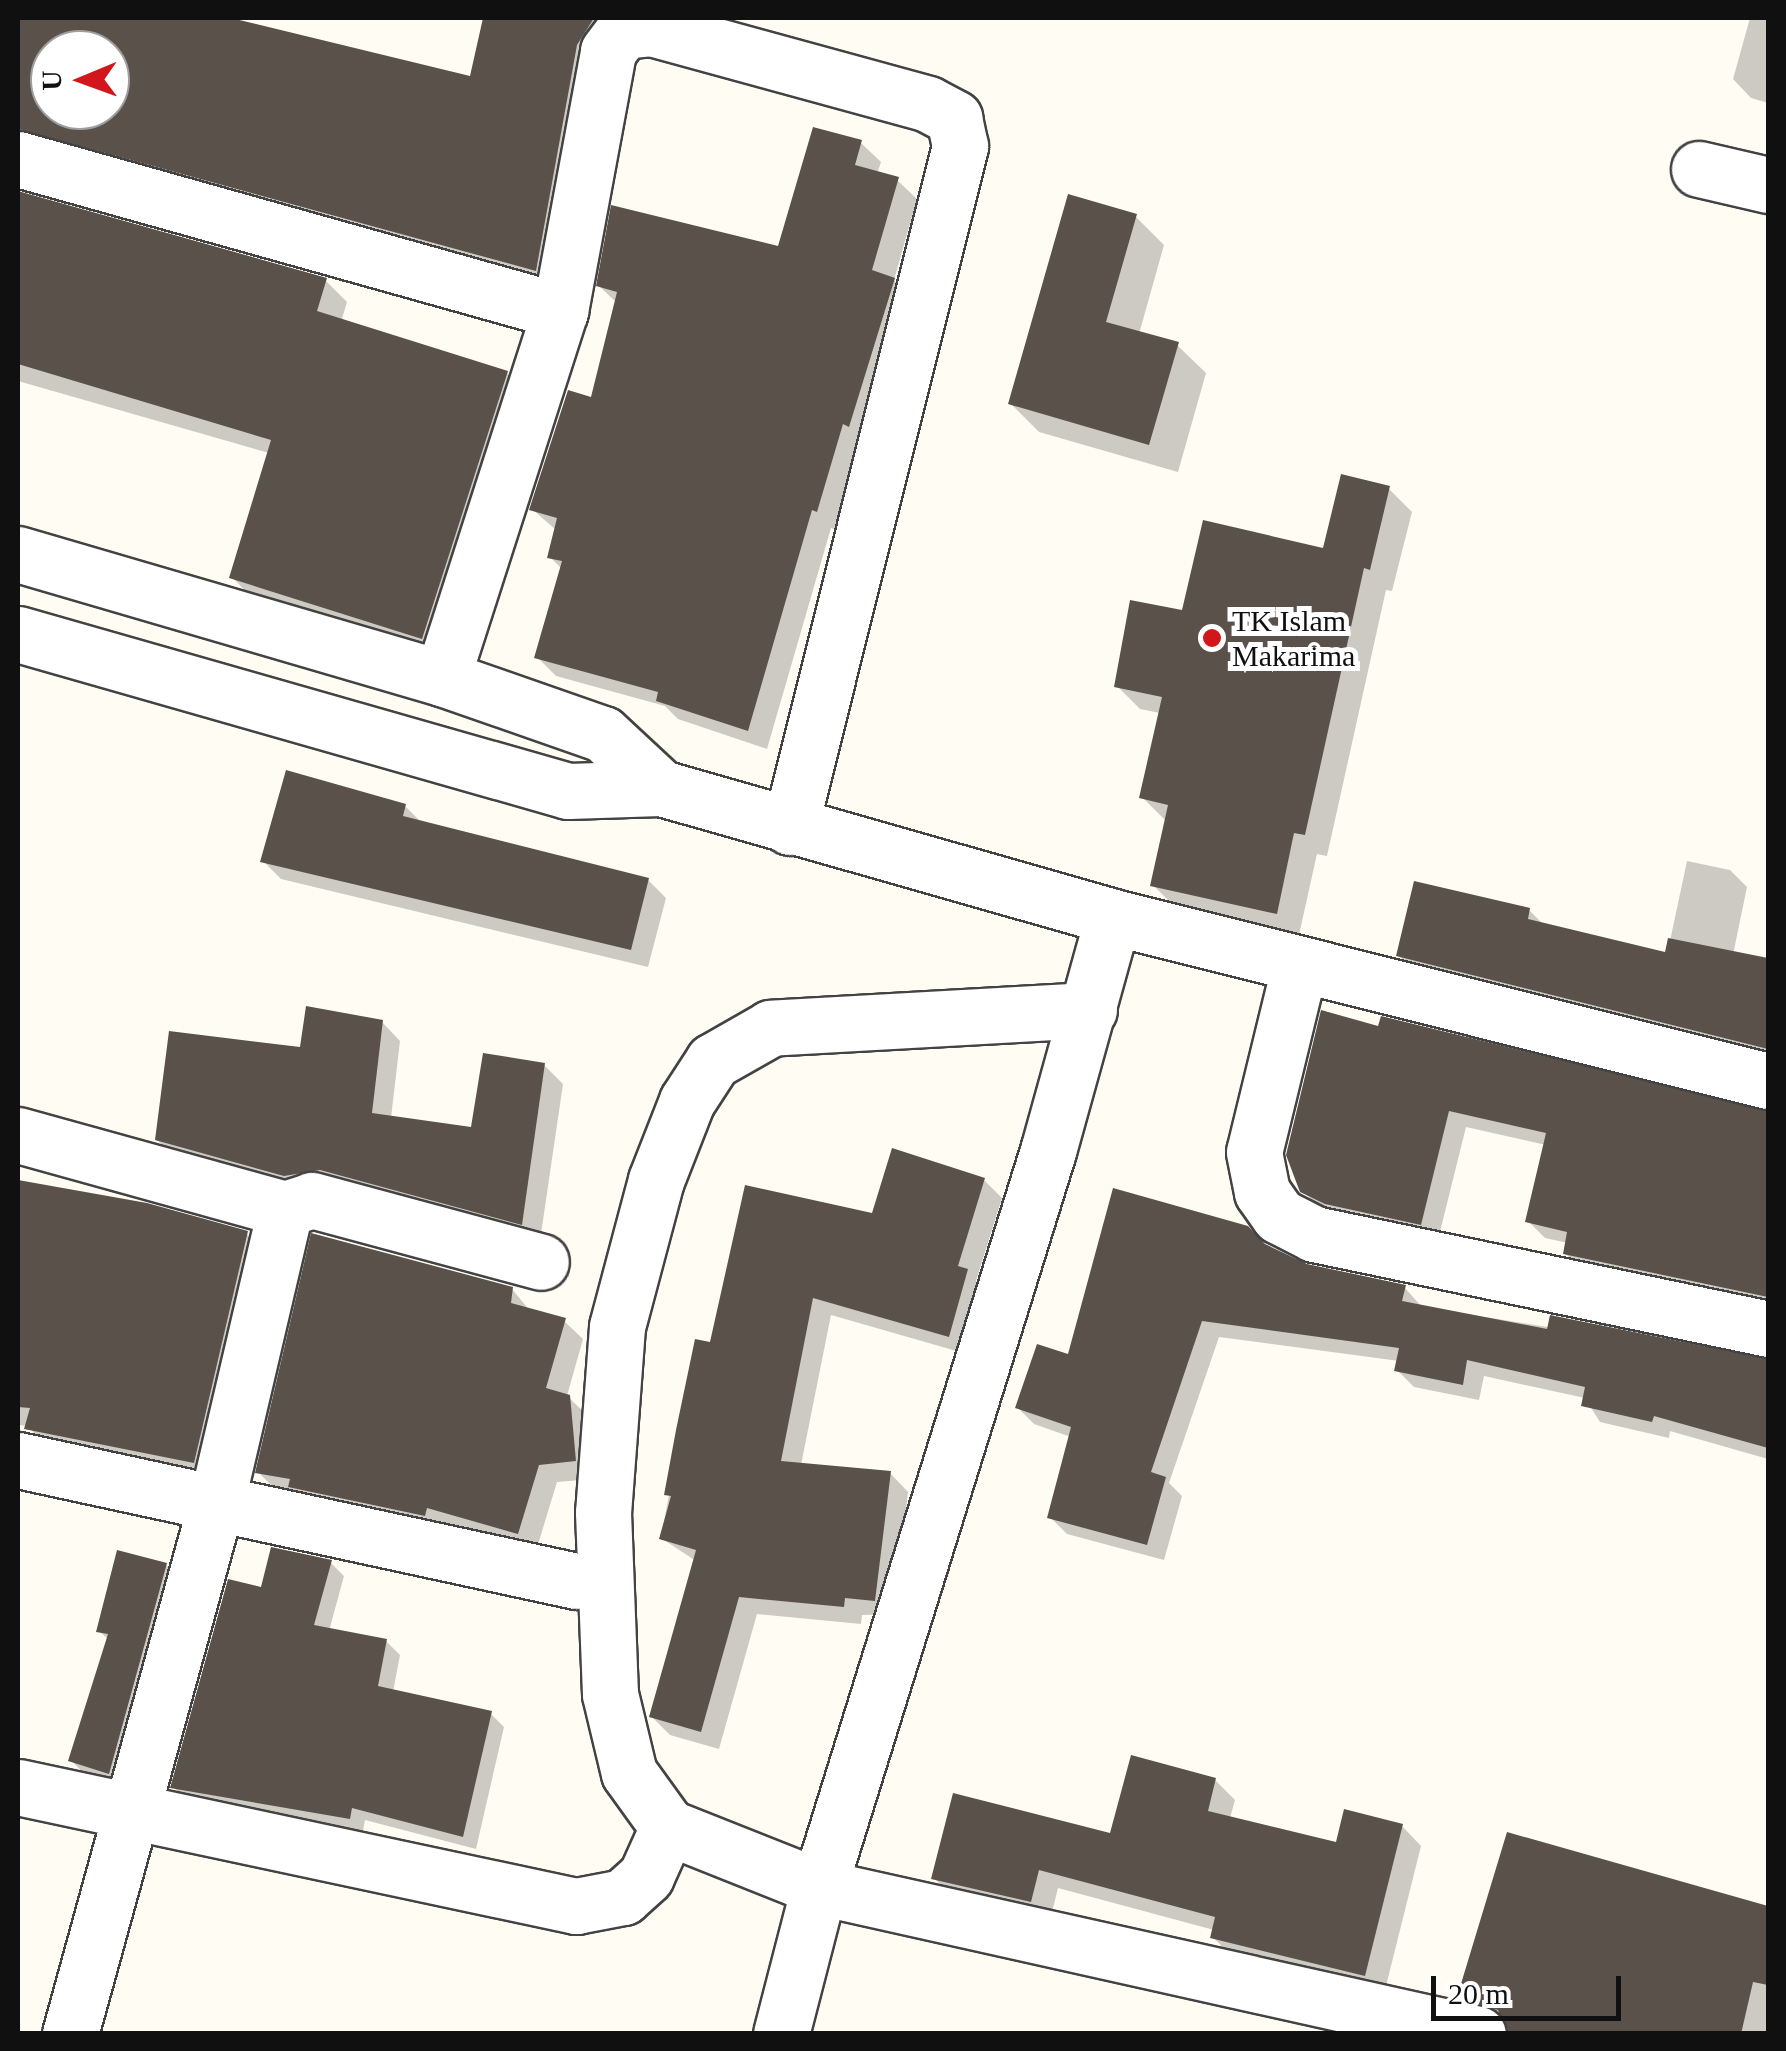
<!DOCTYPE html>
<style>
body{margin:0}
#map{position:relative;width:1786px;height:2051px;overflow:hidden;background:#fffdf3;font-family:"Times New Roman",serif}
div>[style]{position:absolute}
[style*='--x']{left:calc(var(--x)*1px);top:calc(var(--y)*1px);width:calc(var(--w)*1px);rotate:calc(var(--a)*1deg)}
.shadow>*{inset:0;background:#0003}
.building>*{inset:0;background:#5a514b}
.roads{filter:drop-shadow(2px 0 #434343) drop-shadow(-2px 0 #434343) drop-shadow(0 2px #434343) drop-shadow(0 -2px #434343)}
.minor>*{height:55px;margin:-27.5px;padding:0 27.5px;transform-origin:27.5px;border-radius:27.5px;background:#fff}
.dots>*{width:28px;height:28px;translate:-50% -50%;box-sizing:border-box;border:5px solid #fff;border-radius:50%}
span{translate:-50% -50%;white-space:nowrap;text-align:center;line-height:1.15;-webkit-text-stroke:10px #fff;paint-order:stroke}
.poi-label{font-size:30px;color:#101010}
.left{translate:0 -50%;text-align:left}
.frame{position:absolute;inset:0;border:20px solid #101010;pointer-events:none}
.north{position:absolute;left:30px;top:30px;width:100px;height:100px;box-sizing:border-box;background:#fff;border:2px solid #9f9f9f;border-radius:50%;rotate:269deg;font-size:28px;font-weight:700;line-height:40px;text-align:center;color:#101010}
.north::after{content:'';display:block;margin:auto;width:35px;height:45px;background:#d1171b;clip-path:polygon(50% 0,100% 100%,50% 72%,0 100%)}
.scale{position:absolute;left:1431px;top:1976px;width:190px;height:45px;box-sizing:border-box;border:5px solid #101010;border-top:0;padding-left:12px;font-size:30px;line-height:35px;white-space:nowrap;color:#101010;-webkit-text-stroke:8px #fff;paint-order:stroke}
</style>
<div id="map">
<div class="shadow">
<i style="clip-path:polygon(evenodd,18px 18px,229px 18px,471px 79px,486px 18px,614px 18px,556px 290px,118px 168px,105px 155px,18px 131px,18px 18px,50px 50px,110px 50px,110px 110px,50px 110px,50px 50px)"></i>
<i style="clip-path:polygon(1750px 18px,1768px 18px,1768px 103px,1751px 98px,1733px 79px)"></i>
<i style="clip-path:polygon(861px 143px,881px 162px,877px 174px,897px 180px,917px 199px,894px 280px,913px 300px,837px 530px,831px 528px,767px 749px,678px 719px,665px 706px,556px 676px,537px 657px,562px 569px,550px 557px,556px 530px,532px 509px,593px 400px,617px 303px,599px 286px,780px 249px)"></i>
<i style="clip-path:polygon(1135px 216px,1164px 245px,1139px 334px,1177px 345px,1206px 373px,1178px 472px,1039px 432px,1010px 403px)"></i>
<i style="clip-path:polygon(18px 223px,325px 280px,347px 302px,341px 322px,507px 373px,528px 395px,443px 659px,253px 599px,232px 577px,269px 453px,18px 381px)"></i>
<i style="clip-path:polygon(1389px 489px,1412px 512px,1392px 591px,1386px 590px,1327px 856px,1317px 854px,1299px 935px,1176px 908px,1153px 885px,1165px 820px,1142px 797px,1160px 713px,1140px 709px,1117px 686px,1184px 612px,1324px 551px)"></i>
<i style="clip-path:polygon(405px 806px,423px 824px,648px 880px,666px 898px,648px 967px,281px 879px,263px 861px)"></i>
<i style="clip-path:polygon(1687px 861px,1730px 870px,1747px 887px,1728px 979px,1768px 988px,1768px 1060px,1415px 972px,1398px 955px,1529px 910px,1544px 925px,1667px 955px)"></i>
<i style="clip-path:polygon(1323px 1014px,1768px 1113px,1768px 1309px,1582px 1270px,1565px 1253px,1568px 1243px,1545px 1238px,1528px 1221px,1546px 1145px,1466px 1127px,1438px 1240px,1320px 1208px,1302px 1190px)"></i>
<i style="clip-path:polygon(382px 1022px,400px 1041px,391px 1118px,473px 1130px,544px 1065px,563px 1084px,540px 1241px,304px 1194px,176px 1158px,157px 1140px,302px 1050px)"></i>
<i style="clip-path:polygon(984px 1180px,1002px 1198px,976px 1281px,985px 1290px,967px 1354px,831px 1315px,801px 1465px,890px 1473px,908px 1492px,894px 1614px,862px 1615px,861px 1624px,757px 1614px,719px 1749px,670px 1735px,652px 1717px,696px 1561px,661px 1538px,697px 1342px,712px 1345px,874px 1216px)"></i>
<i style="clip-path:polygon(18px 1184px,146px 1206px,246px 1233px,268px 1255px,215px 1483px,49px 1450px,28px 1426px,18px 1425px)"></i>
<i style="clip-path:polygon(1265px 1247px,1306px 1267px,1405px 1288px,1422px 1307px,1768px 1362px,1768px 1459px,1670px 1431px,1669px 1438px,1600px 1422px,1585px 1398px,1484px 1376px,1479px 1400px,1414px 1387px,1397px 1370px,1399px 1361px,1219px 1337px,1169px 1483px,1182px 1496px,1164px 1560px,1067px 1534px,1050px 1517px,1071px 1437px,1034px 1424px,1017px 1407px,1069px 1357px)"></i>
<i style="clip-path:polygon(512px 1289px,530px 1311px,564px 1321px,583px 1339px,567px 1396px,588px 1416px,593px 1479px,557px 1482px,536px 1551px,277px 1491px,258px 1472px)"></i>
<i style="clip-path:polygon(330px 1562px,344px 1576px,329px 1631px,386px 1641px,400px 1655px,393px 1692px,490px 1713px,504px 1727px,476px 1849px,365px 1820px,363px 1831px,187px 1800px,173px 1787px,262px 1590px)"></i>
<i style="clip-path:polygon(166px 1565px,186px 1585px,129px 1792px,90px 1780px,71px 1760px,109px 1640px,99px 1631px)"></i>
<i style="clip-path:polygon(1215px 1780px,1235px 1800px,1230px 1818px,1338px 1845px,1402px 1826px,1421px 1846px,1384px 1994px,1232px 1957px,1213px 1937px,1214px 1930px,1058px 1888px,1050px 1920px,954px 1898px,934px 1878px,1112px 1836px)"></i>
<i style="clip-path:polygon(1709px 1904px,1768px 1917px,1768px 2034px,1510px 2034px,1505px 2021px,1474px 2011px,1460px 1997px)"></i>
</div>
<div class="building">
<i style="clip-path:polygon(evenodd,18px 18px,231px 18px,470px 76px,483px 18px,594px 18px,577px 45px,536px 271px,18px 129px,18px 18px,50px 50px,110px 50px,110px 110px,50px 110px,50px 50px)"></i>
<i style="clip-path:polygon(813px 127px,862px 140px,855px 165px,899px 177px,872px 270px,895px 278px,849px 427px,843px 424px,817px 512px,812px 510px,748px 731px,656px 701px,658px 692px,534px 658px,562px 561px,547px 558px,557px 518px,529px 510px,568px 390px,591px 397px,617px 292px,596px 286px,611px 205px,778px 246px)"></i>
<i style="clip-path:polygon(18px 191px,327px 278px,317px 311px,508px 371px,422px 639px,229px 578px,271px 440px,18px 364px)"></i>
<i style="clip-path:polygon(1068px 194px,1137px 214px,1106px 322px,1179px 342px,1149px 445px,1008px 404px)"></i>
<i style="clip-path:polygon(1341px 474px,1390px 486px,1370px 570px,1364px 568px,1305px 835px,1294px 833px,1277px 914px,1150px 886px,1168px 805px,1139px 798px,1162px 697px,1114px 687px,1130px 600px,1182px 610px,1203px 520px,1323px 548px)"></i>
<i style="clip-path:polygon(286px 770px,406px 804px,403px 816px,649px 878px,631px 950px,260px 862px)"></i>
<i style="clip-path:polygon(1414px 881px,1530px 908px,1528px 919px,1665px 952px,1668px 938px,1768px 958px,1768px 1049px,1396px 956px)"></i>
<i style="clip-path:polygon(306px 1006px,383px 1020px,372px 1113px,471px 1127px,483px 1053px,545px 1063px,522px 1225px,320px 1170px,284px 1176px,155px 1140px,169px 1031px,300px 1047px)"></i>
<i style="clip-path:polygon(1321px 1010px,1378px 1026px,1381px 1016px,1768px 1111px,1768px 1297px,1563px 1254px,1567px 1232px,1525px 1222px,1546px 1133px,1449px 1111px,1421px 1225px,1325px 1204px,1300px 1192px,1286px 1155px)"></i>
<i style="clip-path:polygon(892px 1148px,985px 1178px,958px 1266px,968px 1269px,949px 1337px,813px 1298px,781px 1461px,891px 1471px,875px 1601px,845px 1598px,844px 1607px,739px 1597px,701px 1732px,649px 1717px,696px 1550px,659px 1539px,671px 1496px,664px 1495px,676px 1430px,695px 1339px,710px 1342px,745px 1185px,872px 1213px)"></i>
<i style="clip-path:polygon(18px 1180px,147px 1203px,248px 1231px,194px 1463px,24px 1429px,30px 1408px,18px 1407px)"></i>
<i style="clip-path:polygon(1113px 1188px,1248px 1226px,1265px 1244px,1307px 1264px,1406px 1285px,1402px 1301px,1547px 1329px,1550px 1315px,1768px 1359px,1768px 1448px,1654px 1416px,1652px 1422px,1581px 1406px,1585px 1387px,1467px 1360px,1463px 1385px,1394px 1371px,1399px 1348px,1202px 1321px,1151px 1472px,1166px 1477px,1147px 1545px,1047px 1518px,1071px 1427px,1015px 1408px,1037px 1344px,1068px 1354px)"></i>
<i style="clip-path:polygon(311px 1233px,513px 1287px,511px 1303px,566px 1318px,546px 1388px,570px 1395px,576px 1461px,539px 1465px,518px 1534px,427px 1508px,425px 1516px,288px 1487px,290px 1479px,255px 1473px)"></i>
<i style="clip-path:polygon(271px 1547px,332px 1560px,314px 1625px,387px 1639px,378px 1686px,492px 1711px,463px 1837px,352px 1808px,350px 1819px,170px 1788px,228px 1579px,261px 1587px)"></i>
<i style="clip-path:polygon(117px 1550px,167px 1563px,109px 1774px,68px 1761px,108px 1634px,96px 1632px)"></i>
<i style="clip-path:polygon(1131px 1755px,1216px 1778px,1208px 1811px,1336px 1842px,1344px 1809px,1403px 1824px,1365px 1976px,1210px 1938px,1215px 1917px,1039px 1870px,1031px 1902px,931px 1879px,953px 1793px,1110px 1833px)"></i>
<i style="clip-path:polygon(1507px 1832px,1768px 1906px,1768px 1985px,1753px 1982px,1741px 2034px,1508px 2034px,1498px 2010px,1457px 1997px)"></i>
</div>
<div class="roads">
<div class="minor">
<i style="--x:18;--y:159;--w:563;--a:15.67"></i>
<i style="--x:1699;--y:169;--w:71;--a:13.1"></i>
<i style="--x:18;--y:554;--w:442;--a:16.3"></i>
<i style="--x:442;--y:678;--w:170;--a:19.2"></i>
<i style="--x:603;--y:734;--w:79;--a:43"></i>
<i style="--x:18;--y:634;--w:572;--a:15.93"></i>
<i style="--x:568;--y:791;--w:93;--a:-1.8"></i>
<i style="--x:661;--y:788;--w:470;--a:15.9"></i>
<i style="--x:442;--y:678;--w:386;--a:-72.2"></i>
<i style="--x:560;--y:311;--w:264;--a:-79.5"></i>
<i style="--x:608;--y:51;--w:25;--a:-53"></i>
<i style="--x:623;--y:31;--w:28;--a:-6"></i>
<i style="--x:651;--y:28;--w:287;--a:15.3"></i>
<i style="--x:928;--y:104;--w:30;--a:28"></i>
<i style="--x:954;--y:118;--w:29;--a:78"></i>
<i style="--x:960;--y:146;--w:702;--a:104.02"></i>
<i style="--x:1299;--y:968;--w:189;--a:103.7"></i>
<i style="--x:1254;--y:1152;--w:41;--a:78.7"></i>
<i style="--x:1262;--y:1192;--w:29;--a:55"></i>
<i style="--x:1279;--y:1216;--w:39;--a:27"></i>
<i style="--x:1314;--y:1234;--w:464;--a:11.8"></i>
<i style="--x:1089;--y:1010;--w:319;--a:176.8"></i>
<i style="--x:771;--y:1028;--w:67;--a:150.4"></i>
<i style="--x:713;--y:1061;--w:48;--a:123"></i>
<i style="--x:687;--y:1101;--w:85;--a:111.4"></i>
<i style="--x:656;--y:1180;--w:152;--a:104.9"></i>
<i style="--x:617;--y:1327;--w:186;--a:94.3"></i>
<i style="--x:603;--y:1512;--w:182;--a:87.8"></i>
<i style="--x:610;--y:1694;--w:81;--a:76.5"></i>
<i style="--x:629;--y:1773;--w:67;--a:54.2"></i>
<i style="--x:668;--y:1827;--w:162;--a:21.7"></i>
<i style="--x:819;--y:1887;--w:675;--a:12.57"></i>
<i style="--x:18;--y:1135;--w:277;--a:15.5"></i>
<i style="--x:18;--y:1460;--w:571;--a:12.23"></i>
<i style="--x:18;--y:1787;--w:571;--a:12.04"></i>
<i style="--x:576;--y:1906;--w:48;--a:-10.8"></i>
<i style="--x:623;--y:1897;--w:31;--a:-42"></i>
<i style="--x:646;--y:1876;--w:54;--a:-65.8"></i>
<i style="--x:70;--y:2034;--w:550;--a:-74.6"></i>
<i style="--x:216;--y:1504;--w:303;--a:-76.8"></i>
<i style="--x:285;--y:1209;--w:28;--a:-18"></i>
<i style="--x:312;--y:1200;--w:237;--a:15.1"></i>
<i style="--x:781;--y:2034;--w:152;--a:-75.5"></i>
<i style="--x:819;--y:1887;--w:771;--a:-72.72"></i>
<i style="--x:1048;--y:1151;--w:243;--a:-74.5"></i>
<i style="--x:1113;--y:917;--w:675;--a:14.06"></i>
</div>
</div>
<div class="dots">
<i style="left:1212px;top:638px;background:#d1171b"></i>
</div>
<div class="poi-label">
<span class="left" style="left:1232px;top:638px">TK Islam<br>Makarima</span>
</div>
<div class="frame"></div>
<div class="north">U</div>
<div class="scale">20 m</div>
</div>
